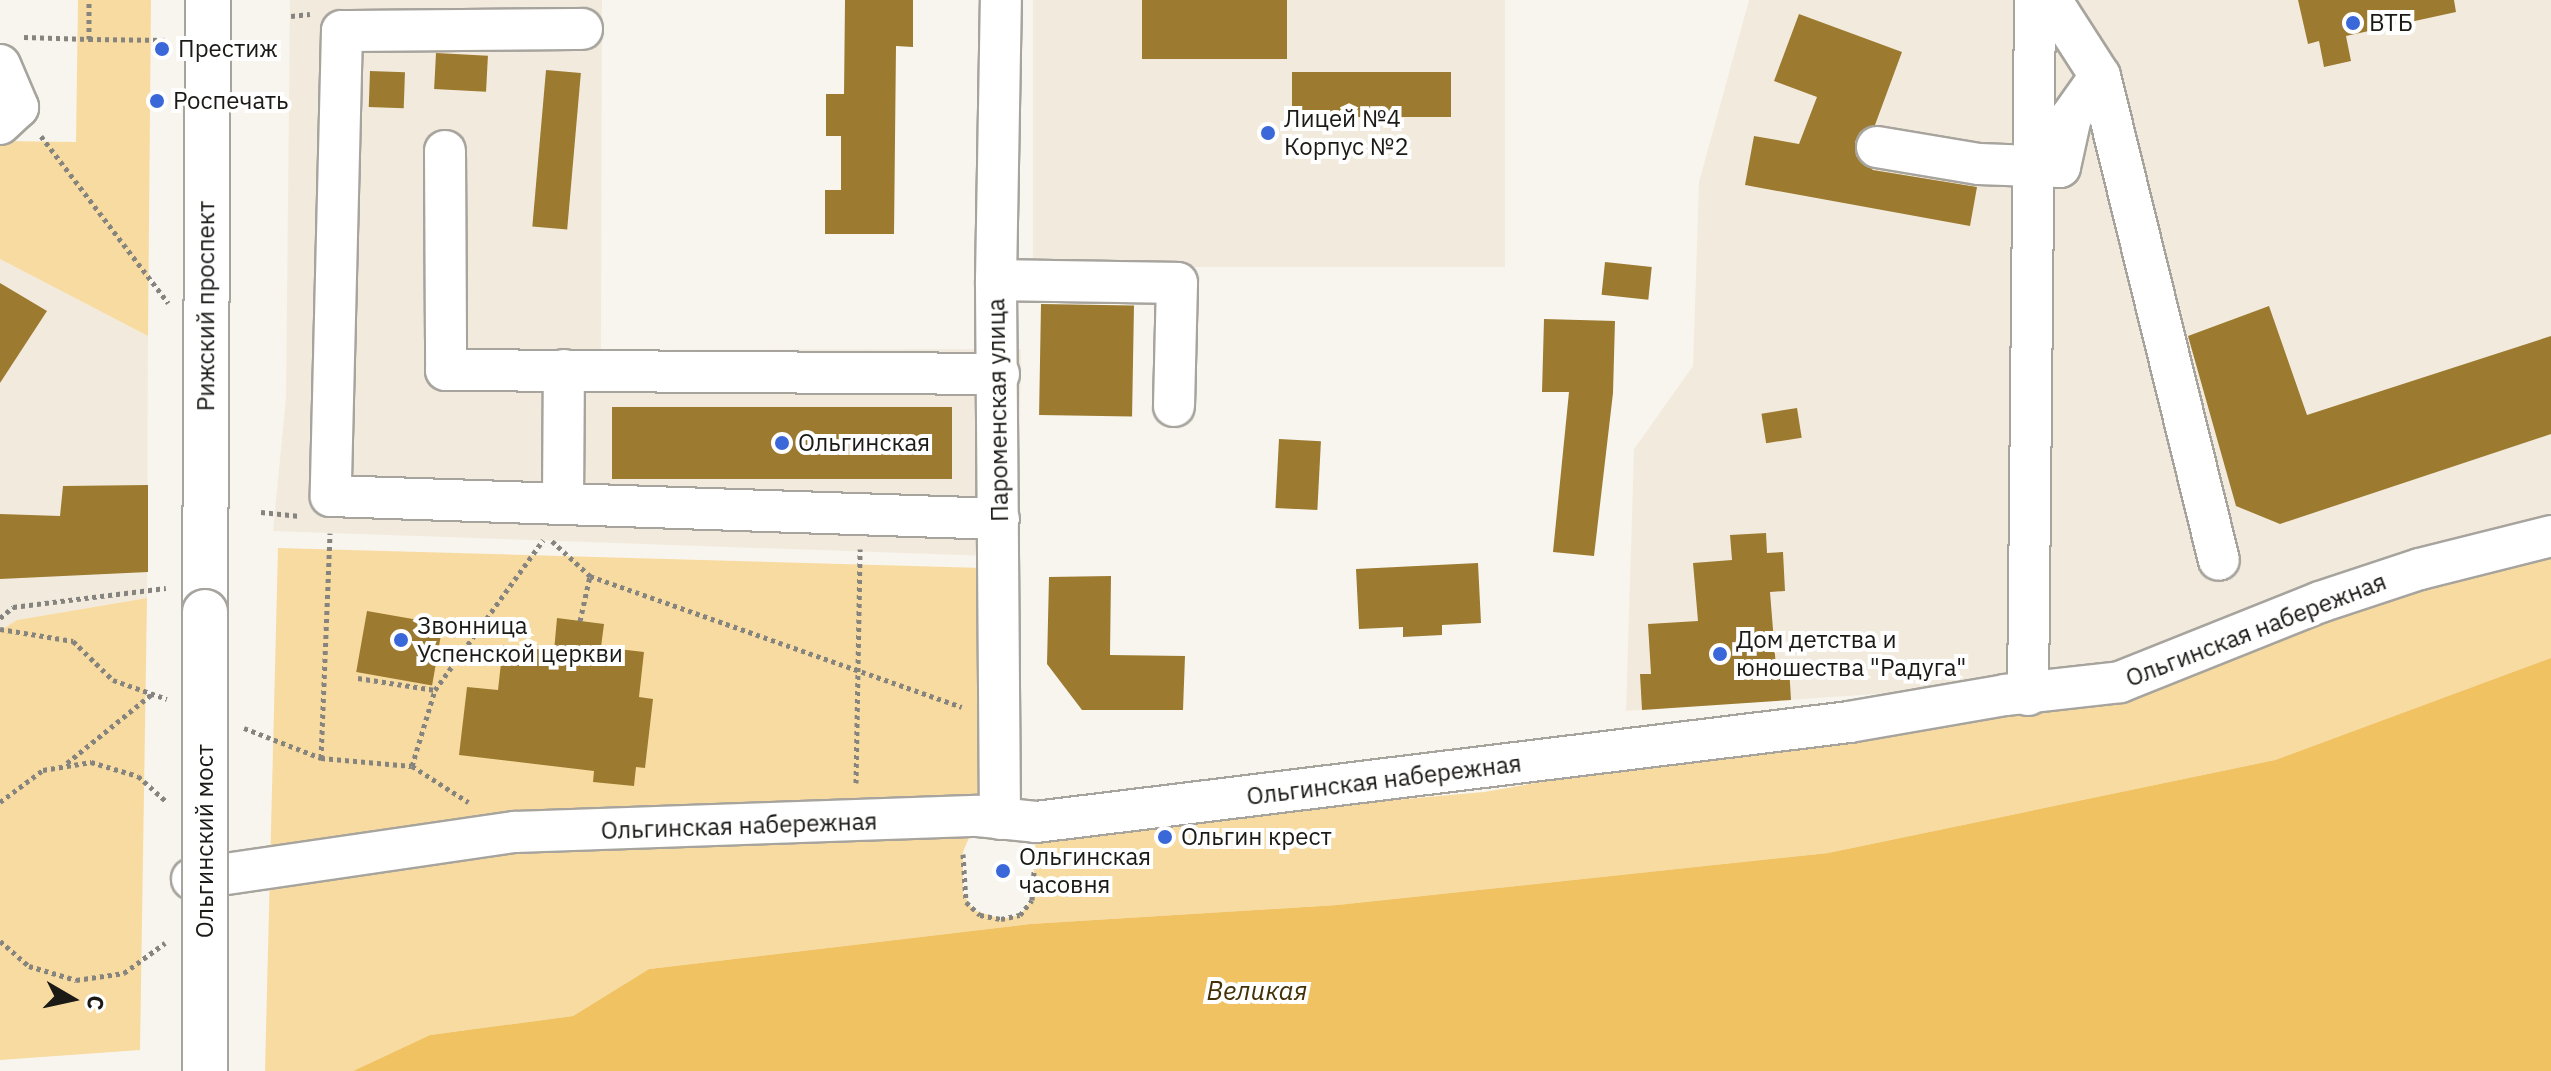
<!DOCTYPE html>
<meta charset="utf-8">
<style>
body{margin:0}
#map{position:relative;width:2551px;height:1071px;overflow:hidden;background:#f8f5ee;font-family:"IBM Plex Sans",sans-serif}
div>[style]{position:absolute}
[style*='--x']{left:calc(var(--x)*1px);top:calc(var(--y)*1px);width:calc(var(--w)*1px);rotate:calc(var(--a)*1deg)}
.built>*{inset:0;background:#f2ebdd;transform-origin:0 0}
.green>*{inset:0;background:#f8dba1}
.water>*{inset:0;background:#f0c262}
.building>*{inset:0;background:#9c7b30;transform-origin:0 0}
.path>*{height:5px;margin-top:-2.5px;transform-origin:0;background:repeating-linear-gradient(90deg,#86847f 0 4px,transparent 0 8px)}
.roads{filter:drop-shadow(2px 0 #a7a49e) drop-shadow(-2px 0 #a7a49e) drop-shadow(0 2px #a7a49e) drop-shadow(0 -2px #a7a49e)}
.minor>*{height:40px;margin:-20px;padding:0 20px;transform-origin:20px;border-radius:20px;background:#fff}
.major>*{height:44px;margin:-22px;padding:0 22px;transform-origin:22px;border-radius:22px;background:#fff}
.bridges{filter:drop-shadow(2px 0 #a7a49e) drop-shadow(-2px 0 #a7a49e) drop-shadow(0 2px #a7a49e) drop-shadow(0 -2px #a7a49e)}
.major-bridge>*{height:44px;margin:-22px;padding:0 22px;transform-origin:22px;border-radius:22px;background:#fff}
.dots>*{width:22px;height:22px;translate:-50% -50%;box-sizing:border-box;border:4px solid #fff;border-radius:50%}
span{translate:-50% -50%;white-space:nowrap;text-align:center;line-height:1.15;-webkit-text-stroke:8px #fff;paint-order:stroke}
.poi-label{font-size:24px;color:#1b1a17}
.left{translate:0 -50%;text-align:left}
.street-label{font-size:24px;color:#1b1a17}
.water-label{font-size:26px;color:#443106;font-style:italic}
.north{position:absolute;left:32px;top:959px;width:80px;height:80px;-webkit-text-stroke:6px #fff;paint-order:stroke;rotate:99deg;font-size:22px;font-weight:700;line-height:32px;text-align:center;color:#1b1a17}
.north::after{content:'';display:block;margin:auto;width:28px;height:36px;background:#1b1a17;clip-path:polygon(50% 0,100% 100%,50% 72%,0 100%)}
</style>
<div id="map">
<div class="built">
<i style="clip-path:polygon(290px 0,602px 0,601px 350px,1021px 349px,1018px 557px,273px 531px,286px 398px)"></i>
<i style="left:1033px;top:0;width:472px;height:267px"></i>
<i style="clip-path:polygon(1749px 0,2551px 0,2551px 517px,2119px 669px,1890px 693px,1626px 711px,1634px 449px,1693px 366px,1699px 182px)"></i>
<i style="clip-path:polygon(0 259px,148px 336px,147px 598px,17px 620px,0 631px)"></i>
</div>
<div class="green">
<i style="clip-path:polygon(78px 0,151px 0,148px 336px,0 259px,0 141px,76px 142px)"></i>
<i style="clip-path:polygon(278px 548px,983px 568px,978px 816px,963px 852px,963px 893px,973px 910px,1001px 919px,1020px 915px,1032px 900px,1036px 832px,1484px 792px,1850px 728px,2005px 706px,2034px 713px,2126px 698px,2260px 648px,2279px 629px,2551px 549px,2551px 658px,2275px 760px,1828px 853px,1337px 905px,1030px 924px,649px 969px,573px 1016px,430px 1035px,353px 1071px,265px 1071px)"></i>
<i style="clip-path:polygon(147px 598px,140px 1050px,0 1060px,0 631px,17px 620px)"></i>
</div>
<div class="water">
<i style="clip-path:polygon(2551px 658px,2551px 1071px,353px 1071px,430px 1035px,573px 1016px,649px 969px,1030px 924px,1337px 905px,1828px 853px,2275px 760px)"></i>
</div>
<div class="building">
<i style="clip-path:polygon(845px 0,913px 0,913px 47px,896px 46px,894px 234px,825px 234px,825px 190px,841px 190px,841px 136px,826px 136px,826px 94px,844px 94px)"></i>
<i style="left:1142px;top:0;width:145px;height:59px"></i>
<i style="clip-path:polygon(2298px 0,2454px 0,2456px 12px,2346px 36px,2351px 61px,2324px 67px,2319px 41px,2308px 44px)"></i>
<i style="clip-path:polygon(1799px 14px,1902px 52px,1875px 125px,1860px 132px,1855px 142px,1856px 156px,1873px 170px,1977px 187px,1970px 226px,1745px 185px,1754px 136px,1799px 144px,1817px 97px,1774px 81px)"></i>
<i style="left:436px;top:53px;width:52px;height:36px;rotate:3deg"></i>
<i style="left:546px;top:70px;width:35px;height:157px;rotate:5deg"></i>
<i style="left:370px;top:71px;width:35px;height:36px;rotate:2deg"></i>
<i style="left:1292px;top:72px;width:159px;height:45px"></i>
<i style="left:1605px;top:262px;width:47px;height:33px;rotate:6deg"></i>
<i style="clip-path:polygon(0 283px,47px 311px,0 383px)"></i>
<i style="left:1041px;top:304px;width:93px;height:111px;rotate:1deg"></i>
<i style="clip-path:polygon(2269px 306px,2307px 415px,2551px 336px,2551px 434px,2280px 524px,2236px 506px,2188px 336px)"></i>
<i style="clip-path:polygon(1544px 319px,1615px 321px,1613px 393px,1594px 556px,1553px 552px,1569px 392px,1542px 392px)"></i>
<i style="left:612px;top:407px;width:340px;height:72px"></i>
<i style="left:1797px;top:408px;width:30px;height:36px;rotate:81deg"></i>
<i style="left:1279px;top:439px;width:42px;height:69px;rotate:3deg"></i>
<i style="clip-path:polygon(148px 485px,148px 572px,0 579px,0 514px,60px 516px,63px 486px)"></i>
<i style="clip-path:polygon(1766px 533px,1767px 553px,1783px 552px,1785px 591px,1770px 592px,1776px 667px,1789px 666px,1791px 700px,1642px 710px,1640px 674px,1651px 674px,1648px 624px,1698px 621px,1693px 563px,1732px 560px,1730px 535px)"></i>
<i style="clip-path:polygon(1478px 563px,1481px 623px,1442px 625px,1442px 635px,1403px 637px,1403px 627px,1359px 629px,1356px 569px)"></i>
<i style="clip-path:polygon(1111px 576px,1110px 655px,1185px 656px,1183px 710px,1082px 710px,1047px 664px,1049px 577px)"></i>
<i style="left:367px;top:611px;width:77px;height:62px;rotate:10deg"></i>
<i style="clip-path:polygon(557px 618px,604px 624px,601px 647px,644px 652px,639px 697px,653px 699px,645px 768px,636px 767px,634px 786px,593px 782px,594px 771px,459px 755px,467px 687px,498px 690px,503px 645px,554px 651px)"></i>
</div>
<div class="path">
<i style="--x:291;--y:16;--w:19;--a:-6"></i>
<i style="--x:24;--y:37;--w:65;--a:1.8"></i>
<i style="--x:89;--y:39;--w:39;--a:-90"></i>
<i style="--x:89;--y:39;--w:80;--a:0.7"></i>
<i style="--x:41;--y:136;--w:210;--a:52.7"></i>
<i style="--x:261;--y:512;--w:39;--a:6"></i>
<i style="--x:552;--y:541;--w:52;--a:42.6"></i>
<i style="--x:590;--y:576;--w:394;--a:19.4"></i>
<i style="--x:0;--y:618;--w:17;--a:-40"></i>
<i style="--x:13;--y:607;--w:154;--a:-7.1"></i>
<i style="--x:580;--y:621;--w:46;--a:-77.5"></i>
<i style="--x:0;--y:629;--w:74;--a:9.3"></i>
<i style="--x:73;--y:641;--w:56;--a:44.3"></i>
<i style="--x:113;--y:680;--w:57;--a:19.4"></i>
<i style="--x:358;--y:678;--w:78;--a:8.9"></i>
<i style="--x:435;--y:690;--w:185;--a:-54.2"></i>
<i style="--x:244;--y:728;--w:83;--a:21.3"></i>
<i style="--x:321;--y:758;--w:91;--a:5"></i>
<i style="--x:412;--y:766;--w:79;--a:-73.2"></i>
<i style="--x:321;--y:758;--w:225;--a:-87.7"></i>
<i style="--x:67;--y:763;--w:111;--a:-39.1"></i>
<i style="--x:412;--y:766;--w:67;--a:32.7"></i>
<i style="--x:856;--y:783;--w:234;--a:-89"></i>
<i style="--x:0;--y:802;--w:54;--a:-36.7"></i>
<i style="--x:43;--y:770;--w:49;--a:-9.5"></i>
<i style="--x:91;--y:762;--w:49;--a:16.6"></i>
<i style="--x:138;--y:776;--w:39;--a:42"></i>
<i style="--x:963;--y:854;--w:48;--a:86.4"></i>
<i style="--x:966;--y:902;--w:19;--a:43"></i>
<i style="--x:980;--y:915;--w:21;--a:11"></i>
<i style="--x:1001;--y:919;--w:19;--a:-12"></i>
<i style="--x:1020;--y:915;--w:19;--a:-51"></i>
<i style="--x:1032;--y:900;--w:42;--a:-85.9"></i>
<i style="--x:0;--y:941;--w:38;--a:41"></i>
<i style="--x:29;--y:966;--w:49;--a:16.6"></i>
<i style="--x:76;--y:980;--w:49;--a:-8.3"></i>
<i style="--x:124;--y:973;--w:51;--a:-36.2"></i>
</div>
<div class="roads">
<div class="minor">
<i style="--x:2051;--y:0;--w:90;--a:57.2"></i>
<i style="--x:2100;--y:76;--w:498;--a:76.2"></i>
<i style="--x:582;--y:29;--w:240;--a:179.5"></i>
<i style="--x:342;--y:31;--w:465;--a:91.4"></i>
<i style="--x:331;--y:496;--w:668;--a:1.97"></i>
<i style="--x:0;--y:65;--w:46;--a:66.8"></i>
<i style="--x:18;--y:107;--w:25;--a:137"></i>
<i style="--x:1877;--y:147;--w:103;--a:9.5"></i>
<i style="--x:1979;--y:164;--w:81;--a:2.1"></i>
<i style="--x:2060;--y:167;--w:51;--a:-77.6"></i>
<i style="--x:2071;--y:117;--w:50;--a:-54.7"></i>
<i style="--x:445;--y:151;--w:219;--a:89.7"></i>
<i style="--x:446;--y:370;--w:553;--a:0.41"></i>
<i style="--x:996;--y:280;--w:181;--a:0.9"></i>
<i style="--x:1177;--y:283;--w:123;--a:91.4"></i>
<i style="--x:563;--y:502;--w:132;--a:-89.6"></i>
<i style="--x:2028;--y:695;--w:695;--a:-89.42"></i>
<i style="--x:1000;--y:819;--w:539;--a:-90.43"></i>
<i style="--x:996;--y:280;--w:280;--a:-89"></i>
<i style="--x:192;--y:879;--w:326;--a:-8.3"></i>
<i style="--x:515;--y:832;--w:463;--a:-2"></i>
<i style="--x:978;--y:816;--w:58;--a:5.9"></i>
<i style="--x:1036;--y:822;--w:819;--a:-7.01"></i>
<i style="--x:1849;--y:722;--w:158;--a:-9.8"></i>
<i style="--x:2005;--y:695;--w:116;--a:-6.4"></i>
<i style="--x:2120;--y:682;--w:215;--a:-21.8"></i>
<i style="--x:2320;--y:602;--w:105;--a:-18.3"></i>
<i style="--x:2420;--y:569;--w:135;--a:-14.1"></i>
</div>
<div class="major">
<i style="--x:205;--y:612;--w:612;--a:-89.72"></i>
</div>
</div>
<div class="bridges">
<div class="major-bridge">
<i style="--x:205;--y:612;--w:459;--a:90"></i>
</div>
</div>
<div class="dots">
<i style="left:2353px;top:23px;background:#3a68d9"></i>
<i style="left:162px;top:49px;background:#3a68d9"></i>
<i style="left:157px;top:101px;background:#3a68d9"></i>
<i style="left:1268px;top:133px;background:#3a68d9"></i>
<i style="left:782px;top:443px;background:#3a68d9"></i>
<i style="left:401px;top:640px;background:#3a68d9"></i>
<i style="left:1720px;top:654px;background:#3a68d9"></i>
<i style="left:1165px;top:837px;background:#3a68d9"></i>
<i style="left:1003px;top:871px;background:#3a68d9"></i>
</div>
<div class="poi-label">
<span class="left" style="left:2369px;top:23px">ВТБ</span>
<span class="left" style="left:178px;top:49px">Престиж</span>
<span class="left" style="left:173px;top:101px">Роспечать</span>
<span class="left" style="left:1284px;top:133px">Лицей №4<br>Корпус №2</span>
<span class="left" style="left:798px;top:443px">Ольгинская</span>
<span class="left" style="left:417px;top:640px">Звонница<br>Успенской церкви</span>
<span class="left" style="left:1736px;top:654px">Дом детства и<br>юношества "Радуга"</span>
<span class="left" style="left:1181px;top:837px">Ольгин крест</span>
<span class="left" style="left:1019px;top:871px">Ольгинская<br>часовня</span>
</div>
<div class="street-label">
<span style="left:206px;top:306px;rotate:-90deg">Рижский проспект</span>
<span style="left:998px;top:410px;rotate:-91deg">Пароменская улица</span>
<span style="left:2256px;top:630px;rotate:-21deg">Ольгинская набережная</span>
<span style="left:1384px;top:780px;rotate:-7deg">Ольгинская набережная</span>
<span style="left:739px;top:826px;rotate:-2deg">Ольгинская набережная</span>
<span style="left:205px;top:841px;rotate:-90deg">Ольгинский мост</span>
</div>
<div class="water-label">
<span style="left:1257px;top:991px">Великая</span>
</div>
<div class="north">С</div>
</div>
